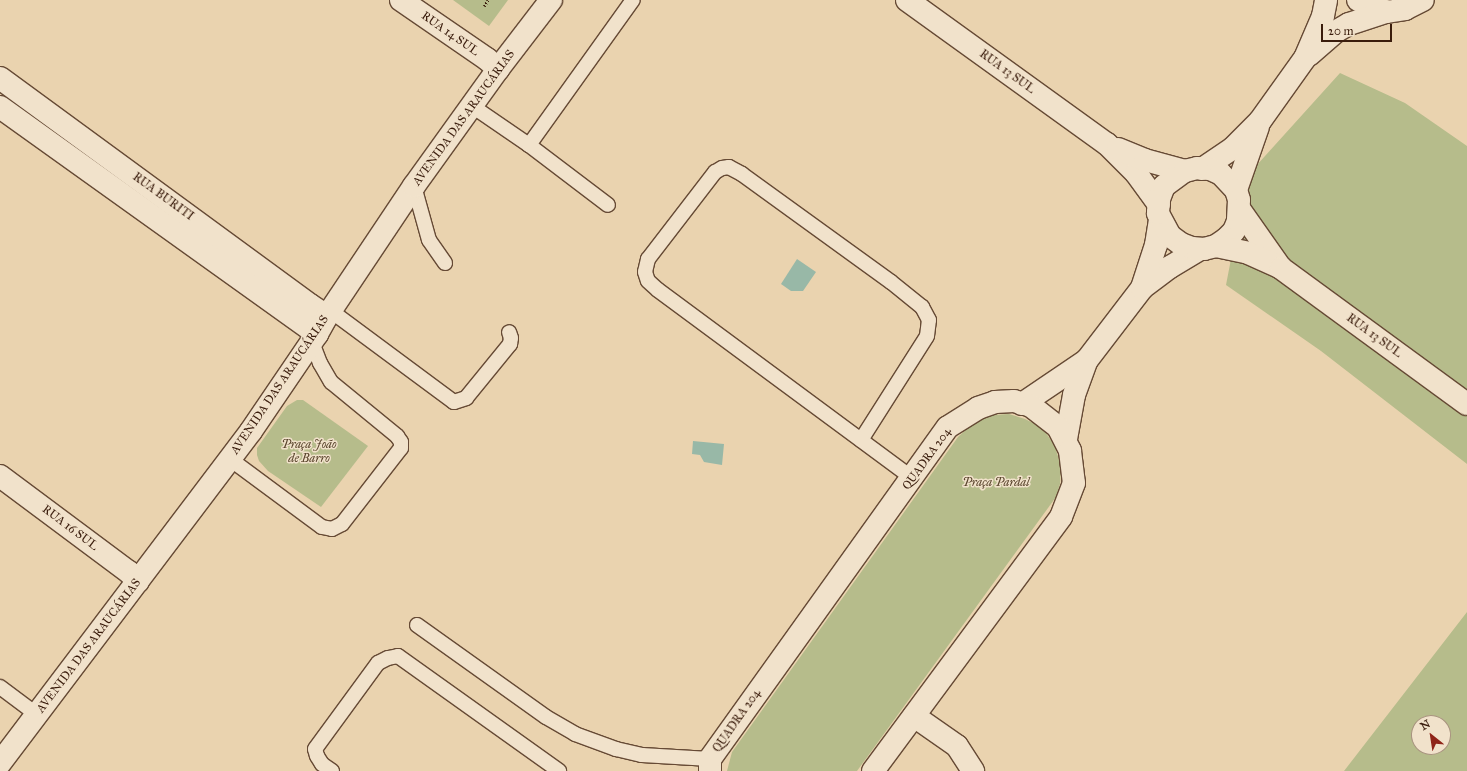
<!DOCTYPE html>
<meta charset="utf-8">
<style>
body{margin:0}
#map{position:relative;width:1467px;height:771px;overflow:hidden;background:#ead3af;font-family:"IM FELL Great Primer",serif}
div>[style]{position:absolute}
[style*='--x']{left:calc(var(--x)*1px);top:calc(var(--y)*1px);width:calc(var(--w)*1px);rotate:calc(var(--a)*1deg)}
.green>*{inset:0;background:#b6bc8b}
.water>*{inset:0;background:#98b8a7}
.path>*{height:2.5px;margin-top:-1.25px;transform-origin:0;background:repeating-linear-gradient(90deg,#3a1c0c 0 1px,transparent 0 3px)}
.roads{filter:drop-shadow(1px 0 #664a35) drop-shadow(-1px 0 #664a35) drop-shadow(0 1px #664a35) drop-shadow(0 -1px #664a35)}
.lane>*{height:14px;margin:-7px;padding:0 7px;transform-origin:7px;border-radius:7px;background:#f1e2cb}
.street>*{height:22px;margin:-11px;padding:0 11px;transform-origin:11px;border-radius:11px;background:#f1e2cb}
.secondary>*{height:22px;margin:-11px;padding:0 11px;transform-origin:11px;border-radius:11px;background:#f1e2cb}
span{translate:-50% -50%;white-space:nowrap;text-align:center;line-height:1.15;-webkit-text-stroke:3px #f1e2cb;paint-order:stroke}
.street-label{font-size:12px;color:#3a1c0c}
.park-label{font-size:12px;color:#59442c;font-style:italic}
.north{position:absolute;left:1411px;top:715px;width:40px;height:40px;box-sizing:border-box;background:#f1e2cb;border:1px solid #a8937f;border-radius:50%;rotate:330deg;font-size:11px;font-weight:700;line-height:16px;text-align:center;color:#3a1c0c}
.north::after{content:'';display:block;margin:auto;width:14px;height:18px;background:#8f2418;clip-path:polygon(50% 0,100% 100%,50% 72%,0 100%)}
.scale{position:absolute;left:1321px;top:24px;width:71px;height:18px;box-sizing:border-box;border:2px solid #3a1c0c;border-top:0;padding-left:5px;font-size:12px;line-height:14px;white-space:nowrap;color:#3a1c0c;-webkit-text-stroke:3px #f1e2cb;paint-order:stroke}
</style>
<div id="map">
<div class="green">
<i style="clip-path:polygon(453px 0,508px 0,489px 26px)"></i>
<i style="clip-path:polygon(1340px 73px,1405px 103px,1467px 146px,1467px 464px,1321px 351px,1226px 285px,1247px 176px)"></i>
<i style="clip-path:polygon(297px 400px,303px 400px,368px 446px,321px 507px,268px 471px,259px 461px,257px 455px,257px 448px,287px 406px)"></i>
<i style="clip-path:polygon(1009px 414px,1025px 419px,1037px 425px,1046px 433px,1055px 446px,1061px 467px,1060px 484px,1056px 497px,857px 771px,727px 771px,732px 752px,958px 437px,972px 424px,983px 419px,993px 415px)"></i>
<i style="clip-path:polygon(evenodd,1467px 612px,1467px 771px,1344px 771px,1467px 612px,1419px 723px,1443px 723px,1443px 747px,1419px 747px,1419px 723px)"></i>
</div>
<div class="water">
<i style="clip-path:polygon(797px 259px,816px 272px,803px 291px,791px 291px,781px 284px)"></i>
<i style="clip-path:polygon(693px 441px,724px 444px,722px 465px,704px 462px,700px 455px,692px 454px)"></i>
</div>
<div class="path">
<i style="--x:484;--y:6;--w:7;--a:-56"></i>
</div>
<div class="roads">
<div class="lane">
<i style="--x:472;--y:106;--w:69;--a:34.4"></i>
<i style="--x:529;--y:145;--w:178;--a:-54.4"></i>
<i style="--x:529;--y:145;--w:99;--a:37.2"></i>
<i style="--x:414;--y:186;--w:56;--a:74.5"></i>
<i style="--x:429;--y:240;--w:28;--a:55"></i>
<i style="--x:331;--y:311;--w:153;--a:36.5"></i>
<i style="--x:454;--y:402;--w:13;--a:-18"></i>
<i style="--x:466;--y:398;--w:70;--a:-50.8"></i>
<i style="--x:510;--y:344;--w:6;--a:-81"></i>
<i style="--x:511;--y:338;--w:6;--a:-108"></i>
<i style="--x:861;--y:440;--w:123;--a:-57.6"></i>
<i style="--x:927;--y:336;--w:16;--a:-83"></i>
<i style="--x:929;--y:320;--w:15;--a:-118"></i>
<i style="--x:922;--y:307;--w:40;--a:-141"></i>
<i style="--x:891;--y:282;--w:184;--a:-144.1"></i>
<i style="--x:742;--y:174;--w:15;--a:-152"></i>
<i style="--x:729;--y:167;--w:7;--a:172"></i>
<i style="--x:722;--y:168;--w:8;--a:150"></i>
<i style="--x:715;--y:172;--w:110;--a:127.6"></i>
<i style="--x:648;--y:259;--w:13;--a:103"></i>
<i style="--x:645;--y:272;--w:9;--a:72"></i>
<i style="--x:648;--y:281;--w:13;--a:42"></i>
<i style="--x:658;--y:290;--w:316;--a:36.5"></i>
<i style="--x:230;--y:459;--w:114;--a:36.5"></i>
<i style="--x:322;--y:527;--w:10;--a:11"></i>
<i style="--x:332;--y:529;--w:11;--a:-27"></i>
<i style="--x:342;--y:524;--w:96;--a:-52.2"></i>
<i style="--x:401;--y:448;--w:6;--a:-90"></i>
<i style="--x:401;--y:442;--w:7;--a:-124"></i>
<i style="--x:397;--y:436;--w:85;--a:-140.7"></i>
<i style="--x:331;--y:382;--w:22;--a:-120"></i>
<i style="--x:320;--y:363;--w:22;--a:-111"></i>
<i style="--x:417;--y:625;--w:158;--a:35.5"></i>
<i style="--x:546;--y:717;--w:34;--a:30"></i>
<i style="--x:575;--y:734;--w:44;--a:20.1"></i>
<i style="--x:616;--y:749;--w:27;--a:13"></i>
<i style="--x:642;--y:755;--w:68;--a:3.4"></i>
<i style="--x:0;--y:687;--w:45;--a:36.9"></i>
<i style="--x:332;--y:771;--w:12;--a:-145"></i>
<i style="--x:322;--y:764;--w:9;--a:-122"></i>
<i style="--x:317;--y:756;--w:7;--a:-106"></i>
<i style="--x:315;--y:749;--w:107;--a:-53.8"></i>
<i style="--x:378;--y:663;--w:11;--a:-27"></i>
<i style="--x:388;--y:658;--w:10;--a:-11"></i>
<i style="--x:398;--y:656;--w:198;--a:35.5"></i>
</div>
<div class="street">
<i style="--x:401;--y:0;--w:104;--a:34.5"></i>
<i style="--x:487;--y:59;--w:15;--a:42"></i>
<i style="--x:1358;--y:0;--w:31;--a:22"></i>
<i style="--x:1387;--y:12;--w:18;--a:-9"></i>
<i style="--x:1405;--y:9;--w:20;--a:-27"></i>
<i style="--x:1309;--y:55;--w:35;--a:-41"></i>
<i style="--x:1335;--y:32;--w:16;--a:-30"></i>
<i style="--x:1349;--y:24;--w:40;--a:-18"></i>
<i style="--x:1202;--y:169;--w:37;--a:-34"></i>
<i style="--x:1233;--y:148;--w:38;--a:-45"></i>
<i style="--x:1260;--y:121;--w:77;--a:-54.5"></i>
<i style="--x:1305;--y:58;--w:46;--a:-66.8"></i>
<i style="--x:1323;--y:16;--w:16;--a:-79"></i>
<i style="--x:1236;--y:190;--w:67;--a:-70.8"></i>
<i style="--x:1142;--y:288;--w:45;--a:-72"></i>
<i style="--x:1156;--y:245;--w:25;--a:-81"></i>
<i style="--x:1022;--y:404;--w:78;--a:-34.1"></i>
<i style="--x:1066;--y:439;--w:45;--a:-79.7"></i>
<i style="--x:1074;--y:395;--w:37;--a:-70"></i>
<i style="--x:1087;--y:360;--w:91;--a:-52.6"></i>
<i style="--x:1142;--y:288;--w:35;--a:-37"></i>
<i style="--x:1170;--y:267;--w:35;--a:-31"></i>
<i style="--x:0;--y:476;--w:161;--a:36.7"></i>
<i style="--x:129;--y:572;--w:13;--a:48"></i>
<i style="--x:914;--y:716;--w:52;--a:34.9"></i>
<i style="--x:957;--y:746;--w:30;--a:57"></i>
<i style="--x:710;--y:771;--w:12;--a:-90"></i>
<i style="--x:710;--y:759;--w:408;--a:-54.4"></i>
<i style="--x:948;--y:427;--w:36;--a:-32"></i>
<i style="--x:978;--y:408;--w:18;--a:-19"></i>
<i style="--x:995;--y:402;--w:19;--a:-3"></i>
<i style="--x:1014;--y:401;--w:18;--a:16"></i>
<i style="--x:1031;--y:406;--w:34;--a:38"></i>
<i style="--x:1058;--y:427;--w:27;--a:63"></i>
<i style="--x:1070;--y:451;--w:32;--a:83"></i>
<i style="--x:1074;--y:483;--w:36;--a:111"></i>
<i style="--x:1061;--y:517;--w:316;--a:126.5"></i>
</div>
<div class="secondary">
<i style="--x:907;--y:0;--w:246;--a:35.8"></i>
<i style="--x:1107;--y:144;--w:41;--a:45"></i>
<i style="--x:1136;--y:173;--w:39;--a:54"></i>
<i style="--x:0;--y:78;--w:384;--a:36.2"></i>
<i style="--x:310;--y:305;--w:20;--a:33"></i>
<i style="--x:0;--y:107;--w:390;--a:35.6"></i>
<i style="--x:1118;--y:149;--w:29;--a:22"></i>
<i style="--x:1145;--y:160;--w:41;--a:15.4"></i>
<i style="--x:1197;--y:168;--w:13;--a:4"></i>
<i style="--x:1210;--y:169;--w:12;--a:24"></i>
<i style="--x:1221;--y:174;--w:22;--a:47"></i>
<i style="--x:1236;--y:190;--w:10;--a:73"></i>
<i style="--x:1239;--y:200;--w:21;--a:93"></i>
<i style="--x:1238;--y:221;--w:11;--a:112"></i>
<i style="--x:1234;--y:231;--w:11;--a:135"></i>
<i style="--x:1226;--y:239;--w:12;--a:145"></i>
<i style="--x:1216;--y:246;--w:12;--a:166"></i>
<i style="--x:1204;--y:249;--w:12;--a:-175"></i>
<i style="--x:1192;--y:248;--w:12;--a:-160"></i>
<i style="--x:1181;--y:244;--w:14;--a:-144"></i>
<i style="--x:1170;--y:236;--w:26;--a:-118"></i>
<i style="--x:1158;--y:213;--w:14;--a:-86"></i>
<i style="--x:1159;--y:199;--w:14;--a:-69"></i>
<i style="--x:1164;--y:186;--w:26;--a:-36"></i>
<i style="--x:1185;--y:171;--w:12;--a:-14"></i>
<i style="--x:1240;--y:210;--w:70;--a:54.9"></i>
<i style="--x:1216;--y:246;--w:33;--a:12"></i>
<i style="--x:1248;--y:253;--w:36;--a:24"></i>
<i style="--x:1281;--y:268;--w:230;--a:36.2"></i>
<i style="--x:0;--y:763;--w:416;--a:-52.9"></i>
<i style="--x:251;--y:431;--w:117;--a:-55.8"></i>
<i style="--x:317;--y:334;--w:21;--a:-61"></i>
<i style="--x:327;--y:316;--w:156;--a:-56.2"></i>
<i style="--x:414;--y:186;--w:144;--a:-54.3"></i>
<i style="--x:498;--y:69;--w:87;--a:-52.5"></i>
</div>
</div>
<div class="street-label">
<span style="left:450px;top:34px;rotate:35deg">RUA 14 SUL</span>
<span style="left:1007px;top:72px;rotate:36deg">RUA 13 SUL</span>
<span style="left:464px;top:118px;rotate:-54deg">AVENIDA DAS ARAUCÁRIAS</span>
<span style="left:163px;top:197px;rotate:36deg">RUA BURITI</span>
<span style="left:1374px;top:336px;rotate:36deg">RUA 13 SUL</span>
<span style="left:280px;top:385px;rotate:-56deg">AVENIDA DAS ARAUCÁRIAS</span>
<span style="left:927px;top:459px;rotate:-54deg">QUADRA 204</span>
<span style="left:70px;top:528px;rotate:37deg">RUA 16 SUL</span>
<span style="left:89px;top:646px;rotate:-53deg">AVENIDA DAS ARAUCÁRIAS</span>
<span style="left:737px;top:721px;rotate:-55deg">QUADRA 204</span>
</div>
<div class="park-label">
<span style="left:309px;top:452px">Praça João<br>de Barro</span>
<span style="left:996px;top:483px">Praça Pardal</span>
</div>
<div class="north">N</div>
<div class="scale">20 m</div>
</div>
